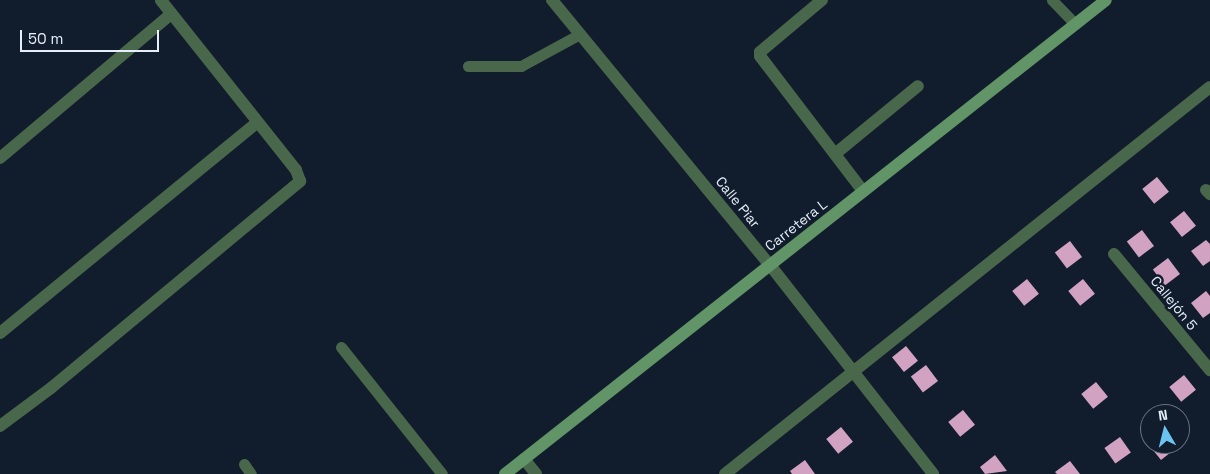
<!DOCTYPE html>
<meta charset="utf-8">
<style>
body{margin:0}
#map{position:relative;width:1210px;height:474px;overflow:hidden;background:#111c2c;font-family:"Space Grotesk",sans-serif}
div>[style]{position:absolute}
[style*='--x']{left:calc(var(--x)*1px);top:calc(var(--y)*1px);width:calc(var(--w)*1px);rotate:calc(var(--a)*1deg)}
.building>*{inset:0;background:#d1a2c2;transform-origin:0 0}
.lane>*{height:11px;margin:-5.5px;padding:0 5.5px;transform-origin:5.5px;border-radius:5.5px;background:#49684b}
.street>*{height:12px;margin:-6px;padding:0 6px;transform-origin:6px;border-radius:6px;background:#49684b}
.secondary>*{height:12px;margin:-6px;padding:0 6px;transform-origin:6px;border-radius:6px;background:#619466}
span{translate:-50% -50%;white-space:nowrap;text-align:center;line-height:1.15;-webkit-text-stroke:5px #111c2c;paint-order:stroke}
.street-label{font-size:14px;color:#e6eef9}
.north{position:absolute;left:1140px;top:404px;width:50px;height:50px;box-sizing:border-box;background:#111c2c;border:1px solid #66707e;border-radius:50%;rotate:352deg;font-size:14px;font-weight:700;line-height:20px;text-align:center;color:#e6eef9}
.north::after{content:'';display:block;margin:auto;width:18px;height:22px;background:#6bc3f2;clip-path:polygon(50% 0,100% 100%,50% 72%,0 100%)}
.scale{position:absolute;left:20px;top:30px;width:139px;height:22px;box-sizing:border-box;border:2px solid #e6eef9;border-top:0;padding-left:6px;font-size:15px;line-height:18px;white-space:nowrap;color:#e6eef9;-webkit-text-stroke:4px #111c2c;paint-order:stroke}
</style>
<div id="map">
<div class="building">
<i style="left:1157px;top:177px;width:19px;height:19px;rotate:51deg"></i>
<i style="left:1184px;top:211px;width:19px;height:18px;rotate:51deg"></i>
<i style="left:1142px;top:230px;width:20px;height:19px;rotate:53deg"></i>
<i style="clip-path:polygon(1206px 240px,1210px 244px,1210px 261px,1203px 266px,1191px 251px)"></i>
<i style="left:1070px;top:241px;width:20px;height:19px;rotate:53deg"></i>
<i style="left:1168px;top:258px;width:20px;height:19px;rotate:53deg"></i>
<i style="left:1027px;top:279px;width:19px;height:19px;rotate:51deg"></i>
<i style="left:1083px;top:279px;width:19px;height:19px;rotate:51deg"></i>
<i style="clip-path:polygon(1206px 291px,1210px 296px,1210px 313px,1203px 318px,1191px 303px)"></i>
<i style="left:906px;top:346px;width:19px;height:18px;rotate:51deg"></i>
<i style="left:926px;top:365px;width:20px;height:19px;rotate:53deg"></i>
<i style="left:1184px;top:375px;width:19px;height:19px;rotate:51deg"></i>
<i style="left:1096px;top:382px;width:19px;height:19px;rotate:51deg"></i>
<i style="left:963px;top:410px;width:19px;height:19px;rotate:51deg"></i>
<i style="left:841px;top:427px;width:19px;height:19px;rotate:51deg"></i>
<i style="left:1120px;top:437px;width:19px;height:19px;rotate:55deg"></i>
<i style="clip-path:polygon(1171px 444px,1175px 449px,1161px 460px,1149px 445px)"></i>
<i style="clip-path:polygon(995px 455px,1007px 471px,985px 474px,980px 467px)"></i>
<i style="clip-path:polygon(805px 460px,815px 474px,792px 474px,790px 471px)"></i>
<i style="clip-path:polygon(1070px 461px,1080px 474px,1057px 474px,1055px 472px)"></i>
</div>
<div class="lane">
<i style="--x:1052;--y:0;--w:33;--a:46"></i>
<i style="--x:468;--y:66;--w:53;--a:0"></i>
<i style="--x:521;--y:66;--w:67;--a:-28.5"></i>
<i style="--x:341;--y:347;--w:162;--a:51.5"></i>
<i style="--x:244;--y:464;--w:12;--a:55"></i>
</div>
<div class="street">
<i style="--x:552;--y:0;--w:343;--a:50.6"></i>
<i style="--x:770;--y:265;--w:265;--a:52"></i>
<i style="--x:822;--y:0;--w:81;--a:140"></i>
<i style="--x:760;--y:52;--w:4;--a:90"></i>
<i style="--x:760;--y:56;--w:170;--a:52.7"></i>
<i style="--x:835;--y:154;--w:107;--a:-39.3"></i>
<i style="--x:0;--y:158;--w:224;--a:-40.1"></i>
<i style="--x:1206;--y:190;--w:6;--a:45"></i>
<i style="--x:1114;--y:254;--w:151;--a:50.4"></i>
<i style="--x:0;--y:333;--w:332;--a:-39.3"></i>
<i style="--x:0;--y:426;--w:64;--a:-36.7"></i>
<i style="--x:51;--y:388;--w:324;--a:-39.7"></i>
<i style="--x:300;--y:181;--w:12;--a:-110"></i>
<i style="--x:296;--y:170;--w:217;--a:-128.5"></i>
<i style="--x:524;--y:459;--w:19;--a:51"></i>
<i style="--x:725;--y:474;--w:620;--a:-38.59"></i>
</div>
<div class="secondary">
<i style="--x:505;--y:474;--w:765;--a:-38.26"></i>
</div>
<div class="street-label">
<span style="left:738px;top:202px;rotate:51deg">Calle Piar</span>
<span style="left:796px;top:225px;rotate:-38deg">Carretera L</span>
<span style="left:1174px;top:303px;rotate:51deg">Callejón 5</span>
</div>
<div class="north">N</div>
<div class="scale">50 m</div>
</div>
